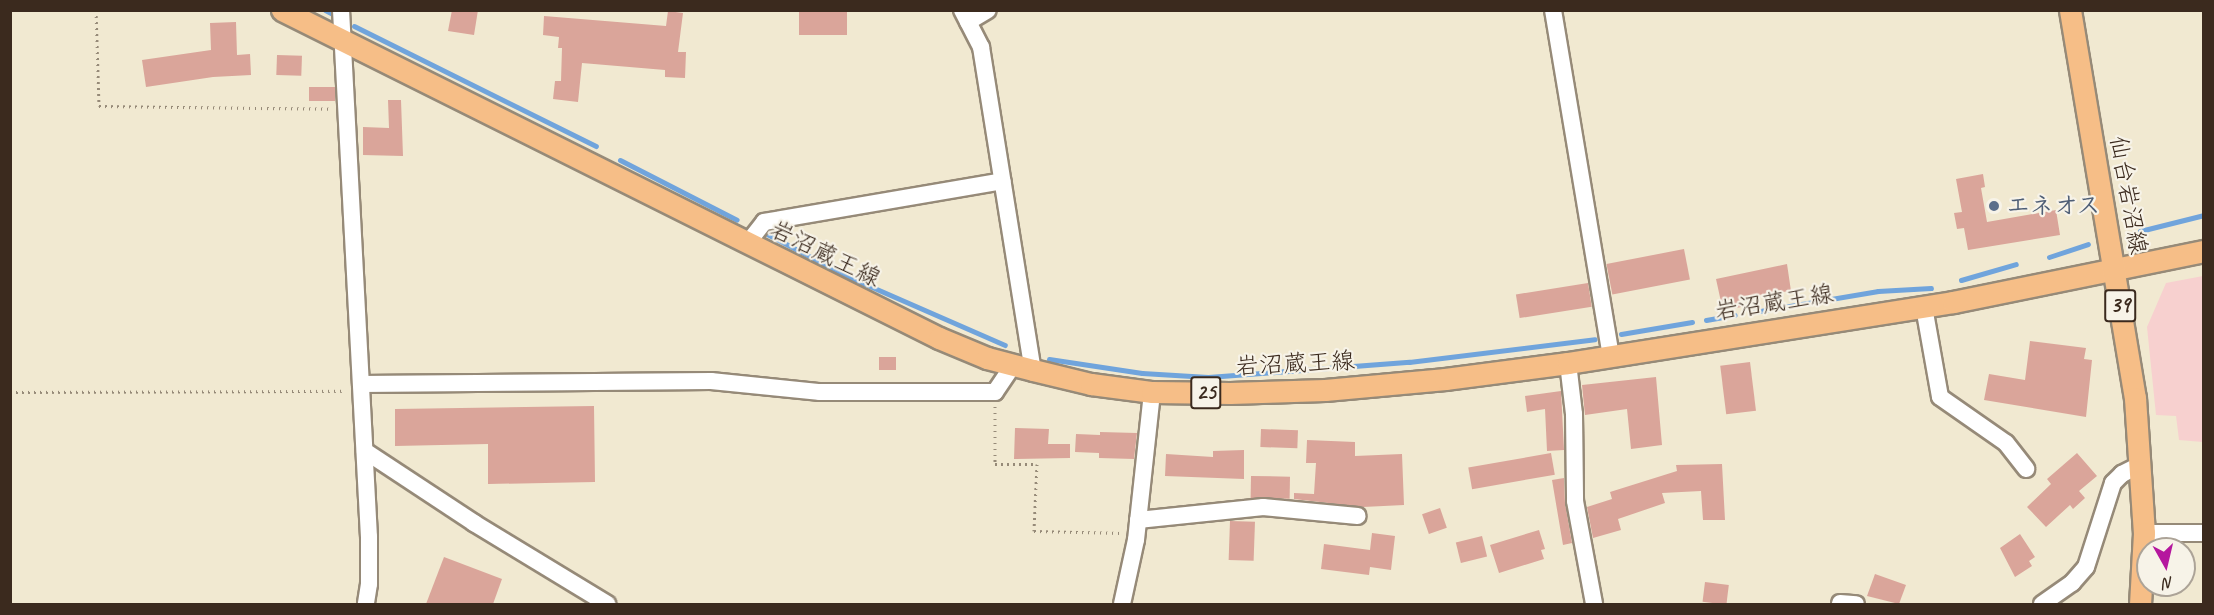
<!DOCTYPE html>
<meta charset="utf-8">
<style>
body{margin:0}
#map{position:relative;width:2214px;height:615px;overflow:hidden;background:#f1e9d1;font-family:Caveat,"Klee One",sans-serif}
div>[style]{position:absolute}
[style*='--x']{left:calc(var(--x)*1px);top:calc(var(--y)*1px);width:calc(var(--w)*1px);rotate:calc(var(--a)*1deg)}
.built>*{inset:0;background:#f7d0cf}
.stream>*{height:5px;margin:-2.5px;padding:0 2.5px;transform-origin:2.5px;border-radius:2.5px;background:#70a4dc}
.building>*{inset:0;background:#daa59a;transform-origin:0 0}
.path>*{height:3px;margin-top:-1.5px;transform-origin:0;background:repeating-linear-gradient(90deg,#968a78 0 1.5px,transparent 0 6px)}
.roads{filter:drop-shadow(2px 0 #968a78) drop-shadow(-2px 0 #968a78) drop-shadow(0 2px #968a78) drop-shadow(0 -2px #968a78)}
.minor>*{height:16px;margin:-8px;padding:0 8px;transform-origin:8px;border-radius:8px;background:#fff}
.major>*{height:21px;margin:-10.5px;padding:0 10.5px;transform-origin:10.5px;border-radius:10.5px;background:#f6be87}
.dots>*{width:16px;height:16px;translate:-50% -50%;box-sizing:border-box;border:3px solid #f7f3e8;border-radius:50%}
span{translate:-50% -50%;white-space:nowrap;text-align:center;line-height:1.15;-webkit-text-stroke:4.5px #f7f3e8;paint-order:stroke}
.shield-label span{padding:2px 4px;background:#f7f3e8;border:2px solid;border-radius:4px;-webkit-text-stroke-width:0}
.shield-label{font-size:22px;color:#3b2a1e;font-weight:700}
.street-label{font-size:24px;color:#3b2a1e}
.service-label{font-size:24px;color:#4e5e75;font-weight:700}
.left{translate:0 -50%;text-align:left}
.frame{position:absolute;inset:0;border:12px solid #3b2a1e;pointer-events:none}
.north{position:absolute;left:2136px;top:537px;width:60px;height:60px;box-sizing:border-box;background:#f7f3e8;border:2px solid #aca397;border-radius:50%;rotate:172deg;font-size:16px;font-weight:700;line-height:24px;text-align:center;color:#3b2a1e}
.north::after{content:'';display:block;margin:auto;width:21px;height:27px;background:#b5179e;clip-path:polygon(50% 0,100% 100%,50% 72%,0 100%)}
</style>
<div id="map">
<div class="built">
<i style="clip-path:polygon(2203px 276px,2203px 442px,2179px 440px,2176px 416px,2156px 415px,2147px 327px,2166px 283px)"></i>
</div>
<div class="stream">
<i style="--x:325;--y:10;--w:7;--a:27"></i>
<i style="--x:354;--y:26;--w:270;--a:26.4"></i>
<i style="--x:620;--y:160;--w:131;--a:27.1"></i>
<i style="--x:2140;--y:231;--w:66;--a:-14"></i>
<i style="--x:767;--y:234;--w:93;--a:27.7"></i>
<i style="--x:849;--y:277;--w:170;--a:23.6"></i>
<i style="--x:2049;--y:257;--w:41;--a:-18.4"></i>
<i style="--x:1961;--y:280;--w:57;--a:-16.2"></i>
<i style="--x:1754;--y:312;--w:126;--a:-9.6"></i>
<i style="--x:1878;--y:291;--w:53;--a:-3.2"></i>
<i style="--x:1706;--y:320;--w:29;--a:-10"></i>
<i style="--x:1621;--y:334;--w:72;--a:-9.6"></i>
<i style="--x:1049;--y:359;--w:94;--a:8.6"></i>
<i style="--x:1142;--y:373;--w:66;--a:3.5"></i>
<i style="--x:1208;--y:377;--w:202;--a:-4.3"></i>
<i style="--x:1409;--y:362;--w:187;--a:-7"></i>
</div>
<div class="building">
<i style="clip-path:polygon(452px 10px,478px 10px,474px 35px,448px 31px)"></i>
<i style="left:799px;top:10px;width:48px;height:25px"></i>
<i style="clip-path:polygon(668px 11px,683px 13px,678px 52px,686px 52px,685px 78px,665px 77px,665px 70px,582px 63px,578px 102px,553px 99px,555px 81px,561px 81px,562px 48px,558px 48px,559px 37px,543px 35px,544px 16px,666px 26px)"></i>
<i style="clip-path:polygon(236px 22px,237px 55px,250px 54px,251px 75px,213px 77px,146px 87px,142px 60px,211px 50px,210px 23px)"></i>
<i style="left:277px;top:55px;width:25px;height:20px;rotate:2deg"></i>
<i style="left:335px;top:87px;width:14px;height:26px;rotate:90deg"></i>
<i style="clip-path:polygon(388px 100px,401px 100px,403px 156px,363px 155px,363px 127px,389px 128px)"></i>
<i style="clip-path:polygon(1983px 174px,1985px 187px,1981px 188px,1987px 222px,2056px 210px,2060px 235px,1968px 250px,1964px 228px,1957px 229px,1954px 213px,1962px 212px,1956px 179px)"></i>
<i style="left:1684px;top:249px;width:31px;height:79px;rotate:79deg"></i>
<i style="clip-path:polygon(1787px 264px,1791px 291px,1739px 298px,1741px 307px,1723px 311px,1716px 279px)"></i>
<i style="left:1588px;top:283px;width:24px;height:73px;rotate:81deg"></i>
<i style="clip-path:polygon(2030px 341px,2086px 348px,2084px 359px,2092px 360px,2086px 417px,1984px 400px,1989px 374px,2025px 380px)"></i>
<i style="left:896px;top:357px;width:13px;height:17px;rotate:90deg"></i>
<i style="left:1750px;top:362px;width:49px;height:30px;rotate:83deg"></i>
<i style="clip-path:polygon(1656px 377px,1662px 445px,1631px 449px,1627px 409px,1585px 415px,1582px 385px)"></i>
<i style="clip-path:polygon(1561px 391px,1564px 450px,1547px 451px,1545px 409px,1527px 412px,1525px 396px)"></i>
<i style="clip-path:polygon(594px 406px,595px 482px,488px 484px,488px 444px,395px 446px,395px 409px)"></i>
<i style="clip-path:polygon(1015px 428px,1049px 429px,1048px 444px,1070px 444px,1070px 458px,1014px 459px)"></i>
<i style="left:1261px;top:429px;width:37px;height:18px;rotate:2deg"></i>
<i style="clip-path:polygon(1100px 432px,1137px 433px,1134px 459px,1099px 458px,1099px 453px,1075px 452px,1076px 434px,1100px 435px)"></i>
<i style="clip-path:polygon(1307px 440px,1355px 442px,1355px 456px,1402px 454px,1404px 505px,1363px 507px,1294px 499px,1294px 493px,1314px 494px,1316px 463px,1306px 463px)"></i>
<i style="clip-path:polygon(1244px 450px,1244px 479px,1165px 476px,1166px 454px,1213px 457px,1213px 451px)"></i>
<i style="left:1551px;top:453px;width:22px;height:84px;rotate:80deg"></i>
<i style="clip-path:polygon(2077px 453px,2097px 476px,2079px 491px,2085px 498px,2073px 509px,2070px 505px,2046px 527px,2027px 507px,2051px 484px,2047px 479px)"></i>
<i style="clip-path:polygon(1722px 464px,1725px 520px,1703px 520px,1701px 491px,1662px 493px,1665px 503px,1618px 519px,1621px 530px,1593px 538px,1587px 507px,1612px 499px,1610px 492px,1677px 471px,1676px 465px)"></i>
<i style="left:1251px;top:476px;width:39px;height:22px;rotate:1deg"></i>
<i style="clip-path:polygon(1564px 478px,1565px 503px,1572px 543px,1563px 545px,1552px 480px)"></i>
<i style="left:1440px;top:508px;width:21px;height:19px;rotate:71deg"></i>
<i style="left:1230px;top:521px;width:25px;height:39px;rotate:2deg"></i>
<i style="clip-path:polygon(1539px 530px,1545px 549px,1541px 550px,1544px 559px,1499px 573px,1490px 545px)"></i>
<i style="clip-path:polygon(1372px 533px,1395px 536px,1391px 570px,1370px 567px,1369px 575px,1321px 569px,1324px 544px,1370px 550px)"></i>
<i style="clip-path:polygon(2020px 534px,2035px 557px,2029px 561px,2032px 566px,2015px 577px,2000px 548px)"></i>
<i style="left:1482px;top:536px;width:21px;height:27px;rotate:76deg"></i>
<i style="clip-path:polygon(444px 557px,502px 579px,493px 604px,426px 604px)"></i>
<i style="clip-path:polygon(1875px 574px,1906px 585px,1899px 604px,1867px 596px)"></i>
<i style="left:1705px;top:582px;width:24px;height:20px;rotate:7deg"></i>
</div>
<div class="path">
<i style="--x:96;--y:10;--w:96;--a:88.2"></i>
<i style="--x:99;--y:106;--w:232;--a:0.7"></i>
<i style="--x:10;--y:392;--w:335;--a:-0.2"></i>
<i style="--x:995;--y:406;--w:58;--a:90"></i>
<i style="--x:995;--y:464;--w:42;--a:0"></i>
<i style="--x:1037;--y:464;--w:67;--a:92.6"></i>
<i style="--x:1034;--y:531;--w:87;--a:1.3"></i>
</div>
<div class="roads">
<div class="minor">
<i style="--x:341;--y:10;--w:528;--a:86.96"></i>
<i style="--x:369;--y:537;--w:47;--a:90"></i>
<i style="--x:369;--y:584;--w:20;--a:99"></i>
<i style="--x:962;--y:10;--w:42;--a:62.8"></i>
<i style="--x:981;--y:47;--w:327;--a:80.9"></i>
<i style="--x:1553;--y:10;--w:351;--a:80.5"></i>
<i style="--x:968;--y:22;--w:23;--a:-31"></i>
<i style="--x:747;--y:244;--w:28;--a:-52"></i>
<i style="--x:764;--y:222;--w:242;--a:-9.7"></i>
<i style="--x:1924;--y:307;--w:91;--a:79.9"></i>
<i style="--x:1940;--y:397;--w:80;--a:34.9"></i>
<i style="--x:2006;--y:443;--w:33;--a:52"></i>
<i style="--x:1568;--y:363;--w:51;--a:83.3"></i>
<i style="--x:1574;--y:414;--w:87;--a:89.3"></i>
<i style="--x:1575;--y:501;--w:105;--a:79.5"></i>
<i style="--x:361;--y:384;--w:350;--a:-0.5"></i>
<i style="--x:711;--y:381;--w:110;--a:5.8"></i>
<i style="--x:820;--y:392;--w:175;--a:0"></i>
<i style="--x:995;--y:392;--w:32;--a:-56"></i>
<i style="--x:365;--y:451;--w:131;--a:33.4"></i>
<i style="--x:474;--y:523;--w:156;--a:31.3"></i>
<i style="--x:1138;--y:520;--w:126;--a:-5.9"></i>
<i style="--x:1263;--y:507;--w:95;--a:5.4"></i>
<i style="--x:2144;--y:533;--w:60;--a:0"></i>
<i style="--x:1840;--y:603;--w:16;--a:4"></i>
<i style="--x:1122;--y:604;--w:66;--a:-77.7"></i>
<i style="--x:1136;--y:540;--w:149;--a:-83.8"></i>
<i style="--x:2042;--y:604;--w:37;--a:-35"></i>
<i style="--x:2072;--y:583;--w:21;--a:-49"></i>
<i style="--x:2086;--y:567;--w:88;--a:-72.2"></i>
<i style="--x:2113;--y:483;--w:13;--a:-45"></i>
<i style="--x:2122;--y:474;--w:20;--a:-27"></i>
</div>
<div class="major">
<i style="--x:282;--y:10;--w:734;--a:26.53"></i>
<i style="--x:939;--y:338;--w:52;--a:22.6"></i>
<i style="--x:987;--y:358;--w:48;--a:14.6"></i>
<i style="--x:1033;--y:370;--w:60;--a:13.6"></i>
<i style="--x:1091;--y:384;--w:62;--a:7.5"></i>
<i style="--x:1152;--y:392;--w:78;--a:0.7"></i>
<i style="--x:1230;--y:393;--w:95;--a:-1.8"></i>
<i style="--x:1325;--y:390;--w:121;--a:-5.2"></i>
<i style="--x:1445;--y:379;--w:124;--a:-7.4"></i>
<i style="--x:1568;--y:363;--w:390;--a:-9"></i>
<i style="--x:1953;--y:302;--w:256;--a:-11.5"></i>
<i style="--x:2070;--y:10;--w:393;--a:80.5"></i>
<i style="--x:2135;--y:398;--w:135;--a:86.2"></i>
<i style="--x:2144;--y:533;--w:71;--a:93.2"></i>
</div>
</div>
<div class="dots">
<i style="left:1994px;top:206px;background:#5c6f8a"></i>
</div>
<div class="shield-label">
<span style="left:2120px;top:306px">39</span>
<span style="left:1206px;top:393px">25</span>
</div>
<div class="street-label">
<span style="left:2128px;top:195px;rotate:80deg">仙台岩沼線</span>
<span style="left:825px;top:254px;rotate:26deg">岩沼蔵王線</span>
<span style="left:1774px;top:303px;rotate:-9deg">岩沼蔵王線</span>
<span style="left:1295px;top:364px;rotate:-3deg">岩沼蔵王線</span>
</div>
<div class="service-label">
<span class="left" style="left:2006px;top:206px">エネオス</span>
</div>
<div class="frame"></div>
<div class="north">N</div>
</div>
